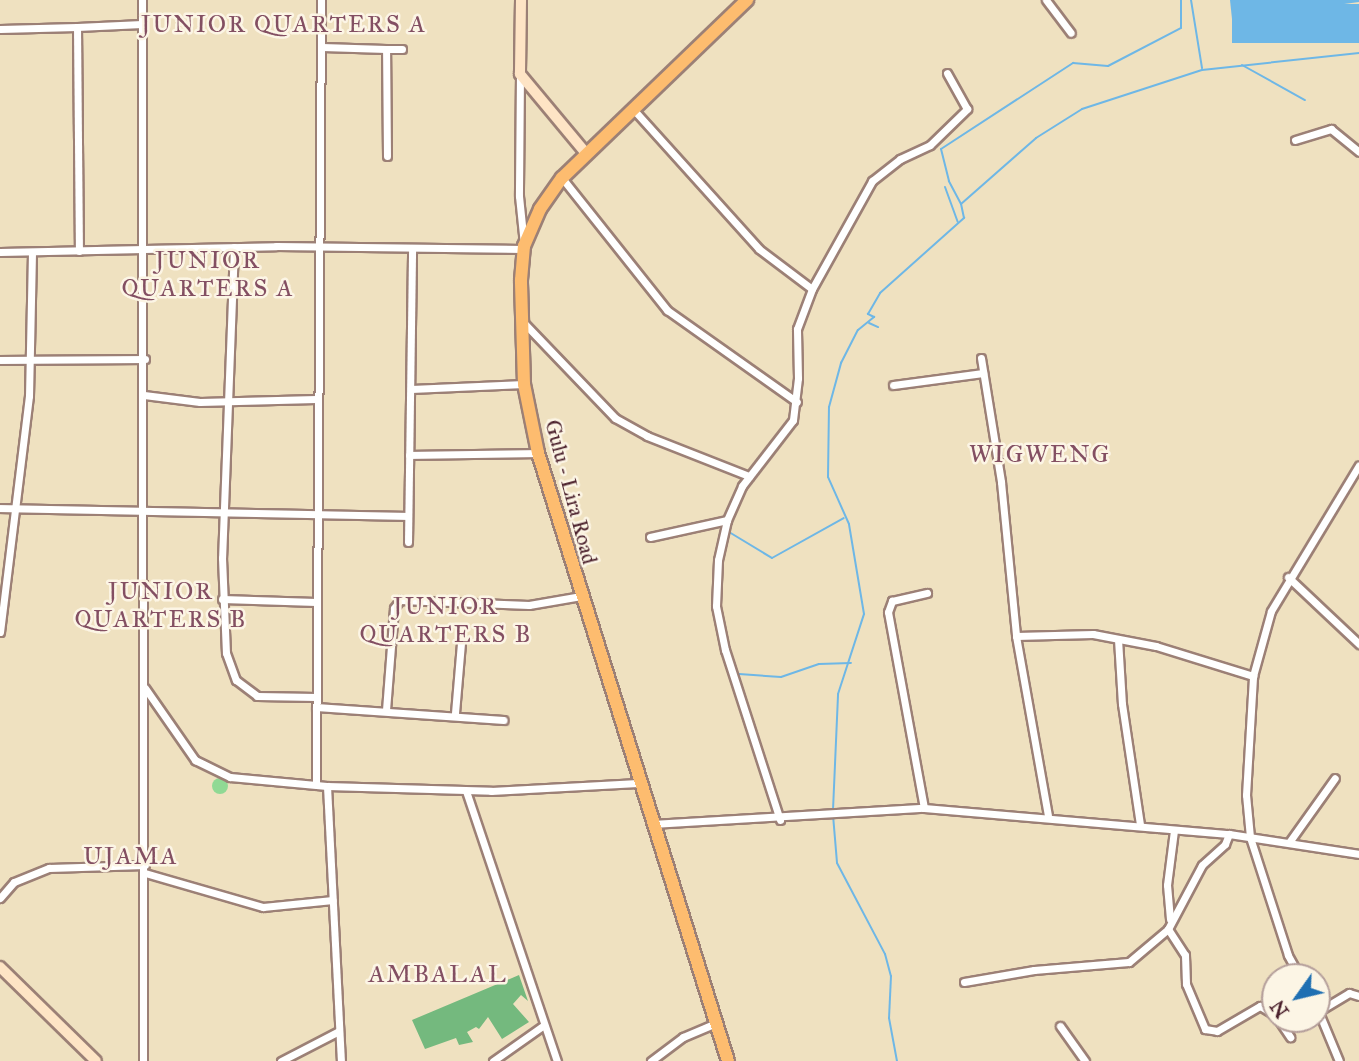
<!DOCTYPE html>
<style>
body{margin:0}
#map{position:relative;width:1359px;height:1061px;overflow:hidden;background:#efe1c0;font-family:"IM FELL Great Primer",serif}
div>[style]{position:absolute}
[style*='--x']{left:calc(var(--x)*1px);top:calc(var(--y)*1px);width:calc(var(--w)*1px);rotate:calc(var(--a)*1deg)}
.green>*{inset:0;background:#90d994}
.round{border-radius:50%}
.forest>*{inset:0;background:#74b97e}
.water>*{inset:0;background:#6eb7e6;transform-origin:0 0}
.stream>*{height:2px;margin:-1px;padding:0 1px;transform-origin:1px;border-radius:1px;background:#6eb7e6}
.roads{filter:drop-shadow(2px 0 #9c8076) drop-shadow(-2px 0 #9c8076) drop-shadow(0 2px #9c8076) drop-shadow(0 -2px #9c8076)}
.street>*{height:7px;margin:-3.5px;padding:0 3.5px;transform-origin:3.5px;border-radius:3.5px;background:#fff}
.secondary>*{height:10px;margin:-5px;padding:0 5px;transform-origin:5px;border-radius:5px;background:#fee4c5}
.primary>*{height:12px;margin:-6px;padding:0 6px;transform-origin:6px;border-radius:6px;background:#fdbc6f}
span{translate:-50% -50%;white-space:nowrap;text-align:center;line-height:1.15;-webkit-text-stroke:5px #fcf5e5;paint-order:stroke}
.street-label{font-size:21px;color:#4a1f2b}
.quarter-label{font-size:24px;color:#834f62;letter-spacing:2px}
.north{position:absolute;left:1261px;top:963px;width:70px;height:70px;box-sizing:border-box;background:#fcf5e5;border:2px solid #b59f9b;border-radius:50%;rotate:236deg;font-size:19px;font-weight:700;line-height:28px;text-align:center;color:#4a1f2b}
.north::after{content:'';display:block;margin:auto;width:24px;height:32px;background:#1f6fb2;clip-path:polygon(50% 0,100% 100%,50% 72%,0 100%)}
</style>
<div id="map">
<div class="green">
<i class="round" style="left:212px;top:778px;width:16px;height:16px"></i>
</div>
<div class="forest">
<i style="clip-path:polygon(519px 975px,528px 1001px,521px 995px,513px 1004px,529px 1022px,502px 1039px,488px 1017px,479px 1029px,476px 1027px,467px 1032px,473px 1042px,459px 1045px,456px 1038px,425px 1049px,412px 1020px)"></i>
</div>
<div class="water">
<i style="clip-path:polygon(1230px 0,1359px 0,1359px 2px,1232px 19px)"></i>
<i style="left:1359px;top:4px;width:39px;height:127px;rotate:90deg"></i>
</div>
<div class="stream">
<i style="--x:1191;--y:0;--w:69;--a:80.8"></i>
<i style="--x:1242;--y:65;--w:72;--a:29.1"></i>
<i style="--x:945;--y:187;--w:37;--a:70"></i>
<i style="--x:961;--y:204;--w:26;--a:-118"></i>
<i style="--x:949;--y:181;--w:33;--a:-104"></i>
<i style="--x:941;--y:149;--w:158;--a:-33.1"></i>
<i style="--x:1073;--y:63;--w:35;--a:5"></i>
<i style="--x:1108;--y:66;--w:82;--a:-27.5"></i>
<i style="--x:1181;--y:28;--w:28;--a:-90"></i>
<i style="--x:869;--y:323;--w:10;--a:24"></i>
<i style="--x:729;--y:532;--w:50;--a:31.2"></i>
<i style="--x:772;--y:558;--w:82;--a:-29.1"></i>
<i style="--x:739;--y:674;--w:42;--a:4.1"></i>
<i style="--x:781;--y:677;--w:40;--a:-18.9"></i>
<i style="--x:819;--y:664;--w:32;--a:-2"></i>
<i style="--x:833;--y:810;--w:116;--a:-87.5"></i>
<i style="--x:838;--y:694;--w:84;--a:-72"></i>
<i style="--x:864;--y:614;--w:91;--a:-99.5"></i>
<i style="--x:849;--y:524;--w:51;--a:-114.1"></i>
<i style="--x:828;--y:477;--w:70;--a:-89.2"></i>
<i style="--x:829;--y:407;--w:46;--a:-74.7"></i>
<i style="--x:841;--y:363;--w:37;--a:-63"></i>
<i style="--x:858;--y:330;--w:21;--a:-39"></i>
<i style="--x:874;--y:317;--w:7;--a:-153"></i>
<i style="--x:868;--y:314;--w:24;--a:-60"></i>
<i style="--x:880;--y:293;--w:113;--a:-41.8"></i>
<i style="--x:964;--y:218;--w:14;--a:-102"></i>
<i style="--x:961;--y:204;--w:100;--a:-41.3"></i>
<i style="--x:1036;--y:138;--w:54;--a:-32.2"></i>
<i style="--x:1082;--y:109;--w:126;--a:-18"></i>
<i style="--x:1202;--y:70;--w:158;--a:-6.2"></i>
<i style="--x:833;--y:815;--w:48;--a:85.2"></i>
<i style="--x:837;--y:863;--w:103;--a:62.2"></i>
<i style="--x:885;--y:954;--w:23;--a:75"></i>
<i style="--x:891;--y:976;--w:42;--a:92.7"></i>
<i style="--x:889;--y:1018;--w:44;--a:79.5"></i>
</div>
<div class="roads">
<div class="street">
<i style="--x:142;--y:0;--w:1061;--a:89.95"></i>
<i style="--x:1046;--y:0;--w:41;--a:52.9"></i>
<i style="--x:77;--y:27;--w:65;--a:-2.6"></i>
<i style="--x:0;--y:29;--w:77;--a:-1.5"></i>
<i style="--x:77;--y:27;--w:224;--a:89.5"></i>
<i style="--x:322;--y:47;--w:64;--a:1.8"></i>
<i style="--x:520;--y:74;--w:122;--a:90.5"></i>
<i style="--x:519;--y:196;--w:48;--a:84.1"></i>
<i style="--x:633;--y:109;--w:188;--a:48"></i>
<i style="--x:759;--y:249;--w:66;--a:37"></i>
<i style="--x:1295;--y:140;--w:38;--a:-17"></i>
<i style="--x:1331;--y:129;--w:36;--a:39"></i>
<i style="--x:387;--y:156;--w:107;--a:-90.5"></i>
<i style="--x:386;--y:49;--w:16;--a:0"></i>
<i style="--x:562;--y:178;--w:169;--a:51.5"></i>
<i style="--x:667;--y:310;--w:159;--a:35.3"></i>
<i style="--x:234;--y:247;--w:311;--a:92.2"></i>
<i style="--x:222;--y:558;--w:95;--a:87.6"></i>
<i style="--x:226;--y:653;--w:29;--a:70"></i>
<i style="--x:236;--y:680;--w:26;--a:37"></i>
<i style="--x:257;--y:696;--w:59;--a:1"></i>
<i style="--x:0;--y:252;--w:276;--a:-1.2"></i>
<i style="--x:276;--y:246;--w:247;--a:0.7"></i>
<i style="--x:523;--y:322;--w:133;--a:46.2"></i>
<i style="--x:615;--y:418;--w:37;--a:29"></i>
<i style="--x:647;--y:436;--w:110;--a:21.4"></i>
<i style="--x:981;--y:358;--w:126;--a:80.8"></i>
<i style="--x:1001;--y:482;--w:155;--a:84.4"></i>
<i style="--x:1016;--y:636;--w:182;--a:79.9"></i>
<i style="--x:0;--y:360;--w:145;--a:-0.4"></i>
<i style="--x:893;--y:385;--w:91;--a:-7.6"></i>
<i style="--x:411;--y:389;--w:113;--a:-2.5"></i>
<i style="--x:144;--y:395;--w:56;--a:7.1"></i>
<i style="--x:200;--y:402;--w:116;--a:-1.5"></i>
<i style="--x:409;--y:455;--w:129;--a:-0.9"></i>
<i style="--x:0;--y:508;--w:407;--a:1.1"></i>
<i style="--x:650;--y:537;--w:79;--a:-12.4"></i>
<i style="--x:408;--y:542;--w:294;--a:-89.2"></i>
<i style="--x:1288;--y:577;--w:98;--a:43.3"></i>
<i style="--x:222;--y:599;--w:94;--a:1.8"></i>
<i style="--x:0;--y:632;--w:238;--a:-83"></i>
<i style="--x:29;--y:396;--w:144;--a:-88.8"></i>
<i style="--x:1016;--y:636;--w:77;--a:-1.5"></i>
<i style="--x:1093;--y:634;--w:64;--a:10.8"></i>
<i style="--x:1156;--y:646;--w:102;--a:17.2"></i>
<i style="--x:1118;--y:639;--w:65;--a:86.5"></i>
<i style="--x:1122;--y:704;--w:122;--a:81.5"></i>
<i style="--x:145;--y:688;--w:88;--a:55.2"></i>
<i style="--x:195;--y:760;--w:39;--a:26"></i>
<i style="--x:230;--y:777;--w:97;--a:5.3"></i>
<i style="--x:327;--y:786;--w:164;--a:1.7"></i>
<i style="--x:491;--y:791;--w:147;--a:-3.1"></i>
<i style="--x:316;--y:707;--w:188;--a:4"></i>
<i style="--x:386;--y:710;--w:102;--a:-85.5"></i>
<i style="--x:394;--y:608;--w:10;--a:-53"></i>
<i style="--x:400;--y:600;--w:129;--a:2.2"></i>
<i style="--x:529;--y:605;--w:53;--a:-9.8"></i>
<i style="--x:455;--y:713;--w:70;--a:-85.1"></i>
<i style="--x:316;--y:783;--w:783;--a:-89.63"></i>
<i style="--x:327;--y:786;--w:275;--a:87.1"></i>
<i style="--x:466;--y:791;--w:285;--a:71.4"></i>
<i style="--x:924;--y:808;--w:199;--a:-100.4"></i>
<i style="--x:888;--y:612;--w:12;--a:-70"></i>
<i style="--x:892;--y:601;--w:36;--a:-13"></i>
<i style="--x:780;--y:820;--w:179;--a:-107.9"></i>
<i style="--x:725;--y:650;--w:45;--a:-101.6"></i>
<i style="--x:716;--y:606;--w:46;--a:-87.5"></i>
<i style="--x:718;--y:560;--w:41;--a:-77.3"></i>
<i style="--x:727;--y:520;--w:37;--a:-66"></i>
<i style="--x:742;--y:486;--w:83;--a:-52.3"></i>
<i style="--x:793;--y:420;--w:42;--a:-83.2"></i>
<i style="--x:798;--y:378;--w:49;--a:-91.2"></i>
<i style="--x:797;--y:329;--w:43;--a:-69.4"></i>
<i style="--x:812;--y:289;--w:124;--a:-60.9"></i>
<i style="--x:872;--y:181;--w:36;--a:-38"></i>
<i style="--x:900;--y:159;--w:33;--a:-25"></i>
<i style="--x:930;--y:145;--w:52;--a:-44.2"></i>
<i style="--x:967;--y:109;--w:41;--a:-119.1"></i>
<i style="--x:652;--y:824;--w:272;--a:-3.4"></i>
<i style="--x:924;--y:808;--w:306;--a:4.9"></i>
<i style="--x:1229;--y:834;--w:132;--a:8.7"></i>
<i style="--x:1290;--y:841;--w:77;--a:-54.5"></i>
<i style="--x:145;--y:873;--w:123;--a:16.1"></i>
<i style="--x:263;--y:907;--w:70;--a:-5.7"></i>
<i style="--x:0;--y:898;--w:21;--a:-49"></i>
<i style="--x:14;--y:882;--w:38;--a:-22"></i>
<i style="--x:49;--y:868;--w:96;--a:-1.8"></i>
<i style="--x:1170;--y:919;--w:34;--a:-95"></i>
<i style="--x:1167;--y:885;--w:55;--a:-82.7"></i>
<i style="--x:1168;--y:929;--w:31;--a:57"></i>
<i style="--x:1185;--y:955;--w:29;--a:88"></i>
<i style="--x:1186;--y:984;--w:49;--a:67.1"></i>
<i style="--x:1205;--y:1029;--w:12;--a:9"></i>
<i style="--x:1217;--y:1031;--w:50;--a:-30.2"></i>
<i style="--x:1260;--y:1006;--w:17;--a:31"></i>
<i style="--x:1300;--y:977;--w:25;--a:-119"></i>
<i style="--x:1288;--y:955;--w:124;--a:-107.9"></i>
<i style="--x:1250;--y:837;--w:42;--a:-95.4"></i>
<i style="--x:1246;--y:795;--w:119;--a:-86.6"></i>
<i style="--x:1253;--y:676;--w:67;--a:-74.5"></i>
<i style="--x:1271;--y:611;--w:170;--a:-58.9"></i>
<i style="--x:964;--y:982;--w:71;--a:-9.7"></i>
<i style="--x:1034;--y:970;--w:95;--a:-4.8"></i>
<i style="--x:1129;--y:962;--w:51;--a:-40.2"></i>
<i style="--x:1168;--y:929;--w:72;--a:-62"></i>
<i style="--x:1202;--y:865;--w:31;--a:-42"></i>
<i style="--x:1225;--y:844;--w:11;--a:-68"></i>
<i style="--x:1317;--y:1008;--w:57;--a:67.5"></i>
<i style="--x:1319;--y:1011;--w:35;--a:-31"></i>
<i style="--x:1349;--y:993;--w:10;--a:17"></i>
<i style="--x:1278;--y:1019;--w:22;--a:56"></i>
<i style="--x:1060;--y:1026;--w:43;--a:54.5"></i>
<i style="--x:281;--y:1061;--w:65;--a:-27.3"></i>
<i style="--x:493;--y:1061;--w:62;--a:-35.2"></i>
<i style="--x:651;--y:1061;--w:40;--a:-37"></i>
<i style="--x:683;--y:1037;--w:36;--a:-23"></i>
</div>
<div class="secondary">
<i style="--x:521;--y:0;--w:74;--a:90.8"></i>
<i style="--x:520;--y:74;--w:102;--a:50.2"></i>
<i style="--x:0;--y:967;--w:134;--a:44.4"></i>
</div>
<div class="primary">
<i style="--x:728;--y:1061;--w:637;--a:-107.35"></i>
<i style="--x:538;--y:453;--w:70;--a:-101.5"></i>
<i style="--x:524;--y:384;--w:104;--a:-91.7"></i>
<i style="--x:521;--y:280;--w:34;--a:-85"></i>
<i style="--x:524;--y:246;--w:40;--a:-66.6"></i>
<i style="--x:540;--y:209;--w:38;--a:-55"></i>
<i style="--x:562;--y:178;--w:257;--a:-43.9"></i>
</div>
</div>
<div class="street-label">
<span style="left:571px;top:492px;rotate:75deg">Gulu - Lira Road</span>
</div>
<div class="quarter-label">
<span style="left:284px;top:25px">JUNIOR QUARTERS A</span>
<span style="left:208px;top:275px">JUNIOR<br>QUARTERS A</span>
<span style="left:1040px;top:455px">WIGWENG</span>
<span style="left:161px;top:606px">JUNIOR<br>QUARTERS B</span>
<span style="left:446px;top:621px">JUNIOR<br>QUARTERS B</span>
<span style="left:131px;top:857px">UJAMA</span>
<span style="left:438px;top:975px">AMBALAL</span>
</div>
<div class="north">N</div>
</div>
